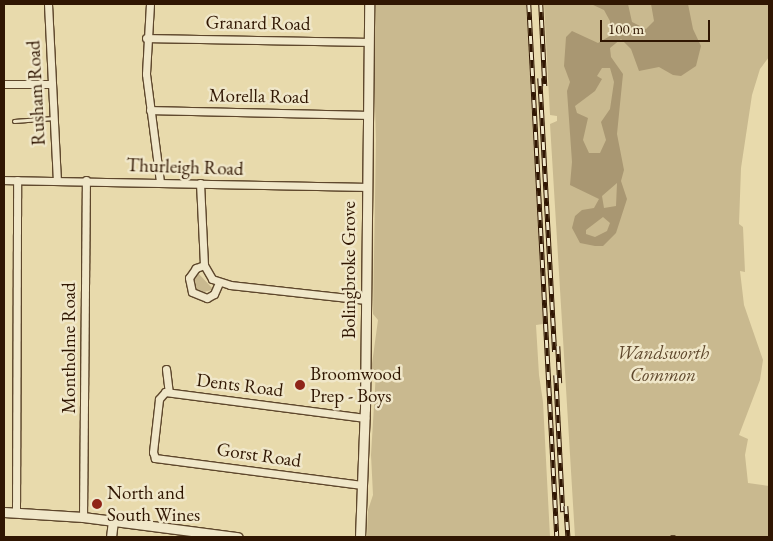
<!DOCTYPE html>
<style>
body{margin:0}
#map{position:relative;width:773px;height:541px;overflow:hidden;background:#e8daac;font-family:"EB Garamond",serif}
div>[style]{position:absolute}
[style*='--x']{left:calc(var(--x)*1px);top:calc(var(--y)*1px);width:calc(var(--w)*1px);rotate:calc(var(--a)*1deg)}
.green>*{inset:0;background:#c9b98f}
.water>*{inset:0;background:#a99772}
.roads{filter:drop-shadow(1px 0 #5e472c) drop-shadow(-1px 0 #5e472c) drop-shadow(0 1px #5e472c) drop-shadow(0 -1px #5e472c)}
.lane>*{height:3px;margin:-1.5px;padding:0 1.5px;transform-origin:1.5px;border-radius:1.5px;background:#f0e7c9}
.street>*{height:7px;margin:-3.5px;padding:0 3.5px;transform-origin:3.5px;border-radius:3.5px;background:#f0e7c9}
.secondary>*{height:9px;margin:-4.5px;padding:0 4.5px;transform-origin:4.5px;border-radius:4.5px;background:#f0e7c9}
.rail>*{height:4.5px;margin-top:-2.25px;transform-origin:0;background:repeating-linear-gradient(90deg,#f0e7c9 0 8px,#301602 0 16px);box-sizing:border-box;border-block:1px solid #301602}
.dots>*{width:14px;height:14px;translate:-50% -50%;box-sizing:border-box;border:2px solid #f0e7c9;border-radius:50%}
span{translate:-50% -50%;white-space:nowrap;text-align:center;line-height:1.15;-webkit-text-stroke:5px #f0e7c9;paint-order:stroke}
.street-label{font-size:19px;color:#301602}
.park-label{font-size:19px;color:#5e472c;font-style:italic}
.poi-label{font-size:19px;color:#301602}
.left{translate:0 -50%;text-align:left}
.frame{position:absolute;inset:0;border:5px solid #301602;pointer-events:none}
.scale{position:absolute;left:600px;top:20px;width:110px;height:22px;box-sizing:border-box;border:2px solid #301602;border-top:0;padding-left:6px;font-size:15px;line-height:18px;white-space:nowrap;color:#301602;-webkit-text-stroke:4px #f0e7c9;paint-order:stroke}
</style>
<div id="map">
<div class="green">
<i style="clip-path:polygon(372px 4px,526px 4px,543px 324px,536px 325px,539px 375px,543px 402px,550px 537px,367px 537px,368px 510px,373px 495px,371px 455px,376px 372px,371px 371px,378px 320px,373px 314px,376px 140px)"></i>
<i style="clip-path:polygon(544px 4px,769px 4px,769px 57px,760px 69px,752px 95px,741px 168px,739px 224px,743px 227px,745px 272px,740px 271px,744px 305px,763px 360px,760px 380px,739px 435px,748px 439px,745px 455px,748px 483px,769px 486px,769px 537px,575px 537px,550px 124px,557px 121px,557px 116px,550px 115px)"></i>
<i style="clip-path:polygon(198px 273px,212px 288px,212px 290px,204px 292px,196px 289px,193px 281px)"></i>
</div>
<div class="water">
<i style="clip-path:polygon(evenodd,591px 4px,628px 4px,632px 22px,646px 29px,654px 21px,651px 4px,688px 4px,693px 29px,701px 46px,696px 66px,681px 76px,673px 75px,659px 67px,639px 71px,631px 49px,621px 39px,610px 48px,611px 57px,623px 74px,617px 134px,624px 170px,621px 181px,627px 199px,616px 233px,603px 246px,595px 246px,580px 243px,572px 228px,575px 216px,582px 210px,594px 208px,599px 199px,570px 185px,572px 162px,567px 91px,570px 82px,564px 66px,566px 37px,572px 31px,598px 43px,610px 36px,610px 21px,604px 10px,591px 4px,602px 68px,610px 68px,614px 82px,610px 109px,601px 122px,606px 140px,600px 153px,589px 153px,583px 140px,588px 118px,577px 113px,575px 106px,595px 91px,602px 79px,597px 76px,602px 68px,591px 4px,617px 183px,616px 206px,604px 208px,602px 196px,617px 183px,591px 4px,603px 217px,610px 223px,607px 231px,595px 237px,586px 234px,586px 230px,603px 217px)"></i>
</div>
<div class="roads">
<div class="lane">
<i style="--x:14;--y:121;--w:40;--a:-4.3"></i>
<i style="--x:672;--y:537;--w:1;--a:0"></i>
</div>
<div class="street">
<i style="--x:48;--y:4;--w:176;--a:87.1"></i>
<i style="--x:150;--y:4;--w:70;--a:93.3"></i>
<i style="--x:146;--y:74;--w:109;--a:82.6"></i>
<i style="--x:146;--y:38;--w:222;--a:1"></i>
<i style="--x:4;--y:84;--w:48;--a:0"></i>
<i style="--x:150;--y:110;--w:217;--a:1.3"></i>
<i style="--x:4;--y:180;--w:362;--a:1.1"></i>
<i style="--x:200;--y:183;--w:82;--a:87.2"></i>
<i style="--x:204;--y:265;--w:16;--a:60"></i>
<i style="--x:212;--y:279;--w:19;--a:18"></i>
<i style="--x:230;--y:285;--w:137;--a:6.3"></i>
<i style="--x:204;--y:265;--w:9;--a:159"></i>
<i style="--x:196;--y:268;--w:12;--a:125"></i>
<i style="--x:189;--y:278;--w:14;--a:78"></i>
<i style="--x:192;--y:292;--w:16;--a:22"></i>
<i style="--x:207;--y:298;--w:8;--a:-30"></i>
<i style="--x:214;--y:294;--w:12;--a:-66"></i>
<i style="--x:166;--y:369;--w:23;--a:83"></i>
<i style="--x:362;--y:485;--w:209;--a:-172.6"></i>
<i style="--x:155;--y:458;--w:6;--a:-108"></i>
<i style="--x:153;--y:452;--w:53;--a:-83.5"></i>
<i style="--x:159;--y:399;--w:9;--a:-49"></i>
<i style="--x:165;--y:392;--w:202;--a:7.4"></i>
<i style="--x:16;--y:512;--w:332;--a:-89.8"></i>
<i style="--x:83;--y:517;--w:337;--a:-89.5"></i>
</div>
<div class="secondary">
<i style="--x:4;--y:512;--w:79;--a:3.6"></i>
<i style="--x:83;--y:517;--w:156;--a:7.4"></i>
<i style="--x:111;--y:537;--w:16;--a:-83"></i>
<i style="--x:360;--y:537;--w:128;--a:-87.8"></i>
<i style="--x:365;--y:409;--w:405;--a:-89.4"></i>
</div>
</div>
<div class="rail">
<i style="--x:529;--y:4;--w:534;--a:86.99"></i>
<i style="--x:541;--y:4;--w:82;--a:87.2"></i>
<i style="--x:540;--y:78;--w:274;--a:86.9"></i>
<i style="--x:558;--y:346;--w:37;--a:87"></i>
<i style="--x:556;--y:375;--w:137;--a:87.1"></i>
<i style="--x:566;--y:506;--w:31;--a:86"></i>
</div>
<div class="dots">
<i style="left:300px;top:385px;background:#8f2418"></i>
<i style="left:97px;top:504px;background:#8f2418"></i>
</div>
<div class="street-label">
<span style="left:258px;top:23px;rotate:1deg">Granard Road</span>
<span style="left:36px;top:93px;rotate:-93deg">Rusham Road</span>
<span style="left:259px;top:96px;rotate:1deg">Morella Road</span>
<span style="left:185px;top:167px;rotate:2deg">Thurleigh Road</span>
<span style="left:349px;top:270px;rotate:-90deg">Bolingbroke Grove</span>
<span style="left:69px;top:348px;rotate:-90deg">Montholme Road</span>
<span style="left:240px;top:385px;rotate:7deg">Dents Road</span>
<span style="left:259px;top:455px;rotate:8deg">Gorst Road</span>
</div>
<div class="park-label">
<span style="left:663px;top:364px">Wandsworth<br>Common</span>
</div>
<div class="poi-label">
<span class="left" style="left:310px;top:385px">Broomwood<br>Prep - Boys</span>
<span class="left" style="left:107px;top:504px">North and<br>South Wines</span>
</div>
<div class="frame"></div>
<div class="scale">100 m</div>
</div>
